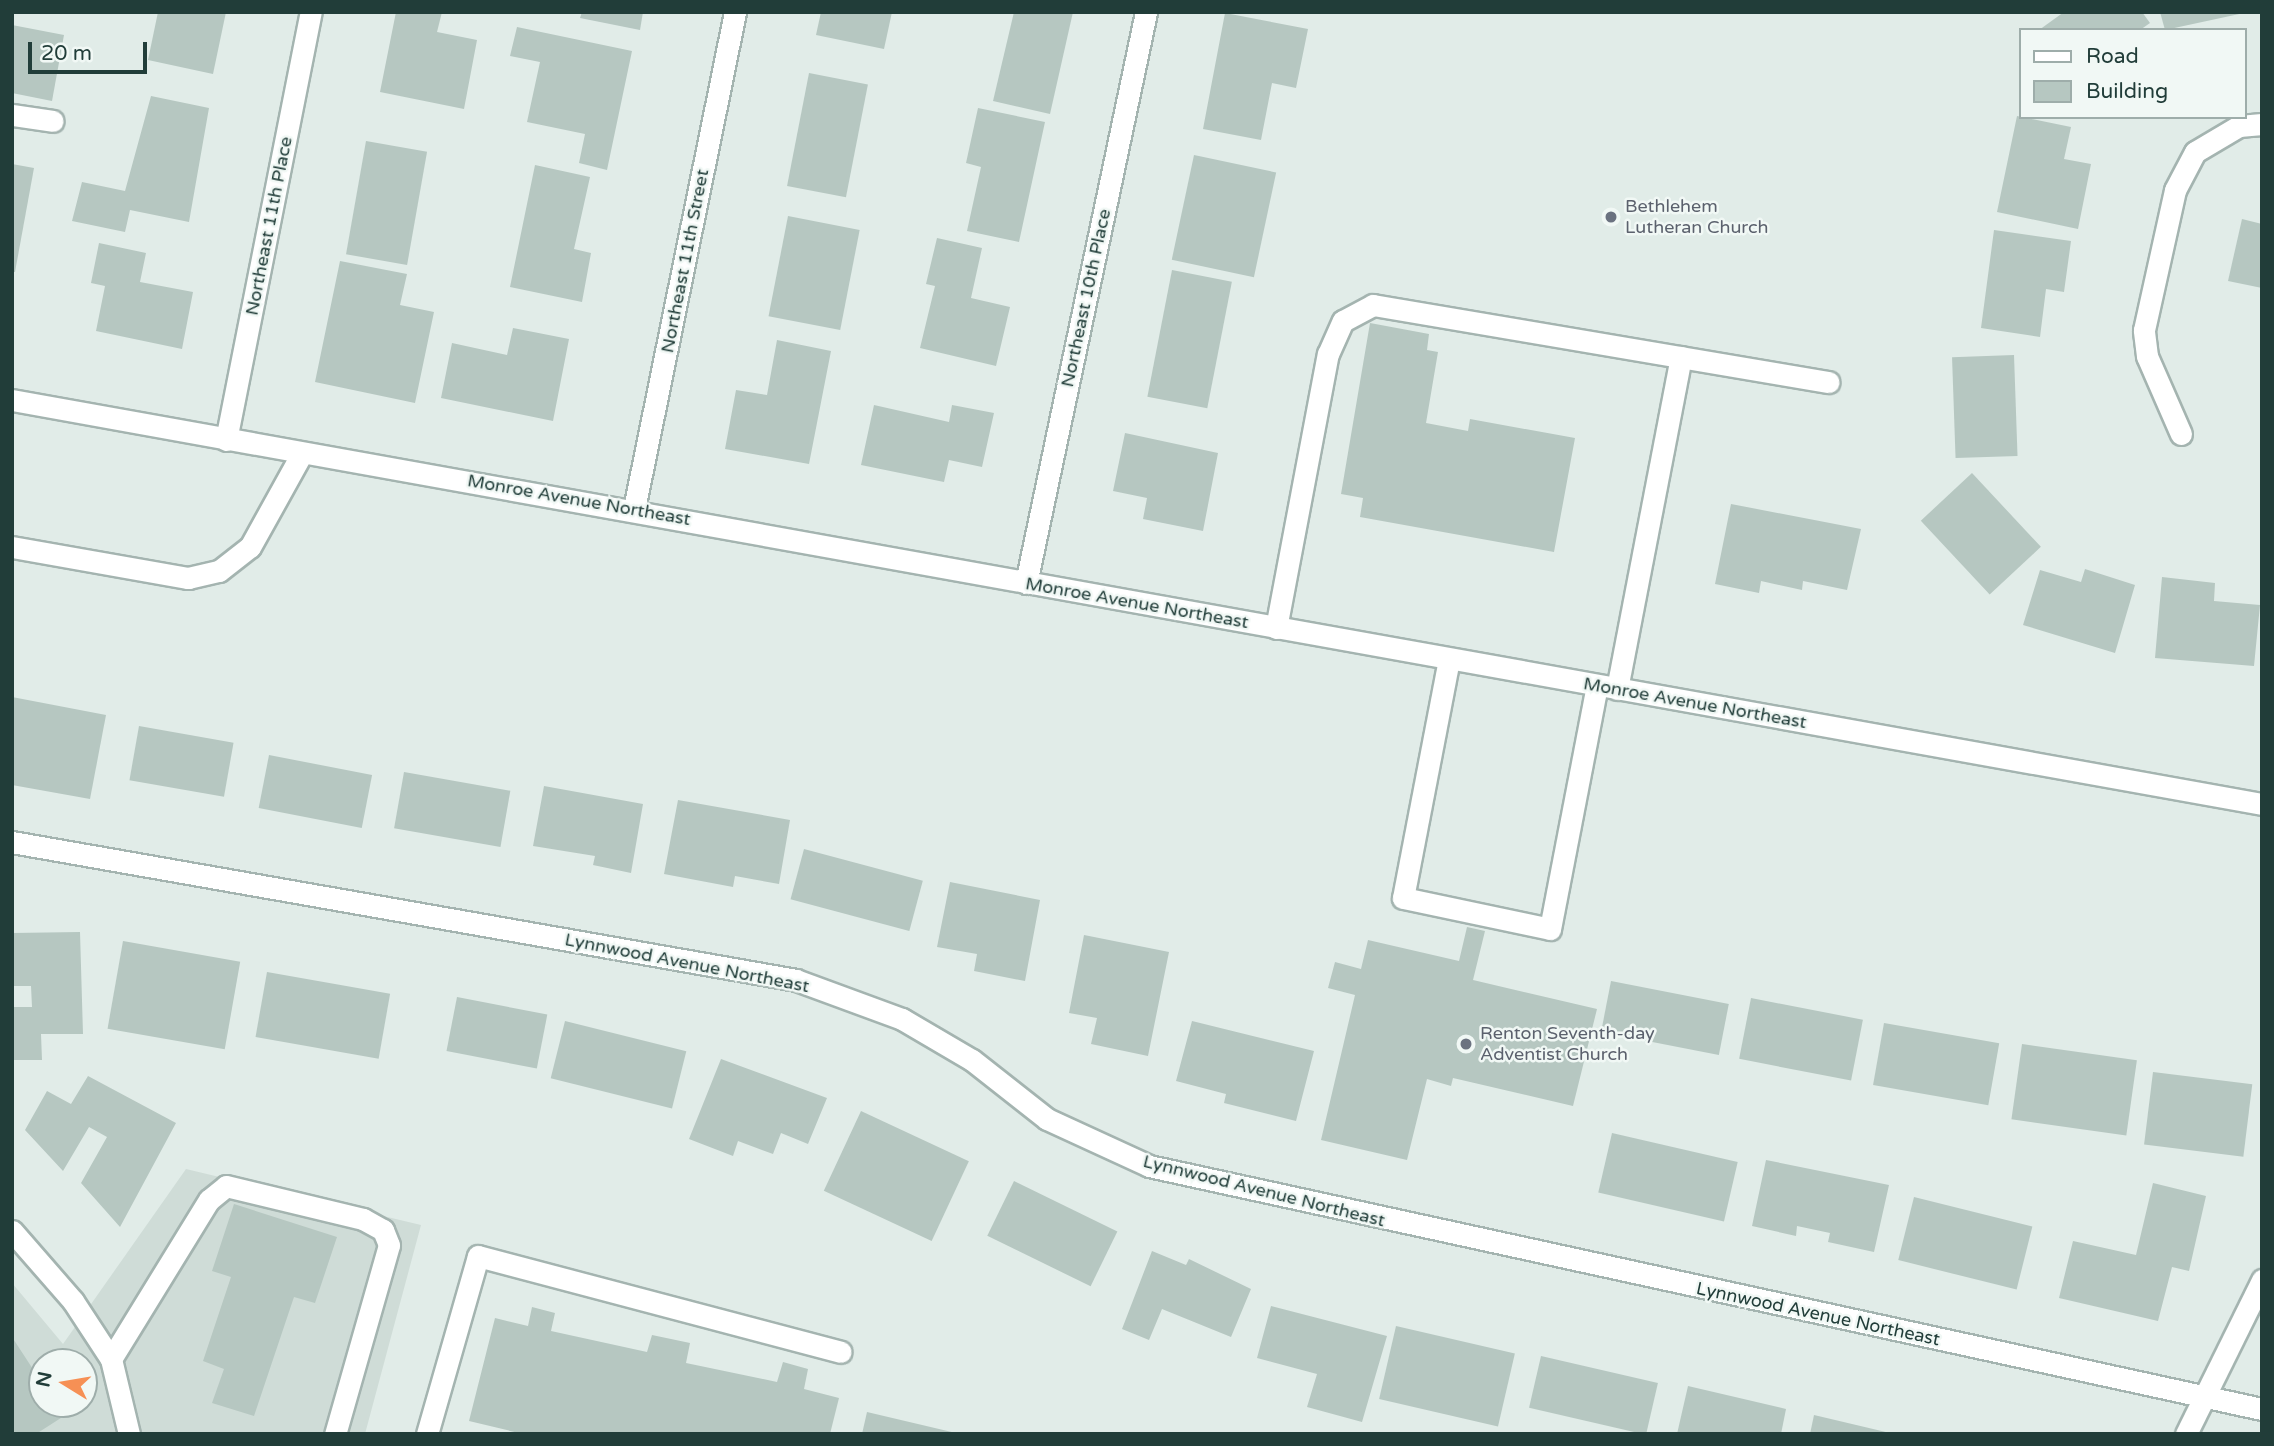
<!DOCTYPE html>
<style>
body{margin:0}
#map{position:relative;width:2274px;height:1446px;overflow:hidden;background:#e1ece8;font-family:"Varela Round",sans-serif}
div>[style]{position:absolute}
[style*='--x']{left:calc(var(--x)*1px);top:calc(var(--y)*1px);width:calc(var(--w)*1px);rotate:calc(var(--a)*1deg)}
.built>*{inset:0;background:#cfdcd7}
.building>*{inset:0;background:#b6c7c1;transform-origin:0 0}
.roads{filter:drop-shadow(2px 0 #a4b4b0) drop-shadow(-2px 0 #a4b4b0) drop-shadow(0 2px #a4b4b0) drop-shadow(0 -2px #a4b4b0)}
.minor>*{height:21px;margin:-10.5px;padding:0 10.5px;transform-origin:10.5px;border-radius:10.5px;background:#fff}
.dots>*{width:19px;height:19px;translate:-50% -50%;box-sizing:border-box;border:4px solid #f1f8f5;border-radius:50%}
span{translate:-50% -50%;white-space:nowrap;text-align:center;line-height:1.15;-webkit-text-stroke:5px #f1f8f5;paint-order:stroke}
.worship-label{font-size:18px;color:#5b616d}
.left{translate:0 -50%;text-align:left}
.street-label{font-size:18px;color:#213d39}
.frame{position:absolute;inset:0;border:14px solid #213d39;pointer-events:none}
.legend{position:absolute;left:2019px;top:28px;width:228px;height:91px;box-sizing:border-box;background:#f1f8f5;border:2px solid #9eadaa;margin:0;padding:9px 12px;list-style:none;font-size:21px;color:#213d39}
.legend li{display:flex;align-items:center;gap:14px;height:35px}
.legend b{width:35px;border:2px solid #9eadaa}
.north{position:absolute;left:28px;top:1348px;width:70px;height:70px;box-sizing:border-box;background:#f1f8f5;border:2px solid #9eadaa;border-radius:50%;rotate:281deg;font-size:19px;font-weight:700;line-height:28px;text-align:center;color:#213d39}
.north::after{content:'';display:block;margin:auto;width:24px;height:32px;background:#f69055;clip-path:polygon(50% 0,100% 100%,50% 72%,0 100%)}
.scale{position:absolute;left:28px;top:42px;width:119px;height:32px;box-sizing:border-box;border:4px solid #213d39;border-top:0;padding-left:9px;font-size:21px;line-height:24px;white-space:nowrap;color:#213d39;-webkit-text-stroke:5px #f1f8f5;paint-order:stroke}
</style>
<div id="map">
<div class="built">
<i style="clip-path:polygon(evenodd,186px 1169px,421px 1225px,365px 1434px,12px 1434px,12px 1283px,63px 1344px,186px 1169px,42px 1362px,84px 1362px,84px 1404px,42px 1404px,42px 1362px)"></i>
</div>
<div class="building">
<i style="clip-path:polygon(158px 12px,226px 12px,213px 74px,148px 60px)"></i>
<i style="clip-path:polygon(396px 12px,442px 12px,437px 32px,477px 40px,464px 109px,380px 92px)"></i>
<i style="clip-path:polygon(582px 12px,643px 12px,640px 30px,580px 18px)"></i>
<i style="clip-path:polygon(821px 12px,892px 12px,884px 49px,816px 35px)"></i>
<i style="clip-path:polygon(1014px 12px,1073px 12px,1050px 114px,993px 101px)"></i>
<i style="clip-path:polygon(2064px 12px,2142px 12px,2150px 23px,2140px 30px,2039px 30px)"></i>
<i style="clip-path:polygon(2160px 12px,2244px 12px,2244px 13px,2165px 30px)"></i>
<i style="clip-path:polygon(1225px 13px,1308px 29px,1296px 88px,1272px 83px,1261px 140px,1203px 129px)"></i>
<i style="clip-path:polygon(12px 25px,64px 35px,52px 101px,12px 93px)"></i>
<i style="clip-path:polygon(517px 27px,632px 51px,607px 170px,579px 163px,585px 134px,527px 122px,540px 62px,510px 56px)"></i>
<i style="left:809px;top:73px;width:60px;height:115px;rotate:11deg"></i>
<i style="clip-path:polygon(151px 96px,209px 108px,189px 222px,130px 210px,125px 232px,72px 221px,82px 182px,125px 191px)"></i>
<i style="clip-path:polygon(978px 108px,1045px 122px,1019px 242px,967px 231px,981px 167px,966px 163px)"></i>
<i style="clip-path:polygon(2017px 116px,2071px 127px,2064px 159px,2091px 164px,2078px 229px,1997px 212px)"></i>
<i style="left:366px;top:141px;width:62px;height:115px;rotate:10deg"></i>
<i style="left:1194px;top:155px;width:84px;height:107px;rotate:12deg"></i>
<i style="clip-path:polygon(12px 164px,34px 168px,15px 272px,12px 272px)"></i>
<i style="clip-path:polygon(535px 165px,590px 177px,574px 249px,591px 253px,582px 302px,510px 287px)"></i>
<i style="left:788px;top:216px;width:73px;height:102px;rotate:11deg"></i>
<i style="clip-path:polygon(2242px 219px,2262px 224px,2262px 288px,2228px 281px)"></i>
<i style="clip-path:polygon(1994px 230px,2071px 241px,2064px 292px,2046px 289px,2040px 337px,1981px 328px)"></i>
<i style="clip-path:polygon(937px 238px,982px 248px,971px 298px,1010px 307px,996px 366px,920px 348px,935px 286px,926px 284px)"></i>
<i style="clip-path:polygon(99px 243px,146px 253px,140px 282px,193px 292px,182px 349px,96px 331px,105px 286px,91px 283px)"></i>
<i style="clip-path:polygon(340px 261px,407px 274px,400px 305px,434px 312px,415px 403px,315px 382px)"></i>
<i style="left:1172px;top:270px;width:61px;height:129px;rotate:11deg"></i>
<i style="clip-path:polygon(1370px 323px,1429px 334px,1427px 350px,1438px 352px,1426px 423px,1468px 431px,1470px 419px,1575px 438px,1554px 552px,1360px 517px,1363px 498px,1341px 494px)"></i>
<i style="clip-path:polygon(513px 328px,569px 339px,553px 421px,441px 398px,452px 343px,507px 355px)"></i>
<i style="clip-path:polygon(777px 340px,831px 351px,809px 464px,725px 449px,736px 390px,767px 395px)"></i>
<i style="left:2014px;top:355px;width:101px;height:62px;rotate:88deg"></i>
<i style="clip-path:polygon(874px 405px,949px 422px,952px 405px,994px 413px,982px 467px,949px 460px,944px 482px,861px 465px)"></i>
<i style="clip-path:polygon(1125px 433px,1218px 453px,1203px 531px,1143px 519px,1147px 498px,1113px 491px)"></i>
<i style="left:1972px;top:473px;width:101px;height:70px;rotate:47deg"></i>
<i style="clip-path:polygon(1731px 504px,1861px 529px,1847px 590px,1803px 581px,1802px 590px,1761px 581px,1759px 593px,1715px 584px)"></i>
<i style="clip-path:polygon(2085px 569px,2135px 585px,2115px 653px,2023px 625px,2040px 570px,2081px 582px)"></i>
<i style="clip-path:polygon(2162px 577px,2215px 583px,2214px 601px,2260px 605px,2254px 666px,2155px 658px)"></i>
<i style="clip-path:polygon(12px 697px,106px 715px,90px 799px,12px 785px)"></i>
<i style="left:139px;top:726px;width:96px;height:55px;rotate:10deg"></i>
<i style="left:269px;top:755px;width:105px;height:54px;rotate:11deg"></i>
<i style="left:404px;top:772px;width:108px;height:57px;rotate:10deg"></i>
<i style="clip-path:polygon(544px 786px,643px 804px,631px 873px,593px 865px,595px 856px,533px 846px)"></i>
<i style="clip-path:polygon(678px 800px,790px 820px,779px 884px,735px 876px,733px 887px,664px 874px)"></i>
<i style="left:804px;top:849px;width:123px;height:52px;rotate:15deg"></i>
<i style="clip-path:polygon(950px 882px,1040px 900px,1025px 981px,974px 971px,977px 954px,937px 947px)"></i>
<i style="clip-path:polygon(1467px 927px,1485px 931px,1473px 980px,1597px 1009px,1573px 1106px,1453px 1078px,1451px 1086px,1427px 1079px,1407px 1160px,1321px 1140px,1355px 995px,1328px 988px,1335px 962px,1361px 969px,1368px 940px,1459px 961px)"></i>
<i style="clip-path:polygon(80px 932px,83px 1034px,41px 1034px,42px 1060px,12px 1060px,12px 1007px,32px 1007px,31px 986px,12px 986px,12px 933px)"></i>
<i style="clip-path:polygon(1084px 935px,1169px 952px,1148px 1056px,1091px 1044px,1097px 1018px,1069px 1013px)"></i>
<i style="left:123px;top:941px;width:119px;height:89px;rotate:10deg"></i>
<i style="left:267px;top:972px;width:125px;height:66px;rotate:10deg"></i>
<i style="left:1611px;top:981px;width:120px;height:52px;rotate:11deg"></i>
<i style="left:457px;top:997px;width:92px;height:55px;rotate:11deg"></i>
<i style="left:1751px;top:998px;width:114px;height:62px;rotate:11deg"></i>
<i style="left:565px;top:1021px;width:125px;height:59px;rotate:14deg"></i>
<i style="clip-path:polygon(1192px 1021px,1314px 1051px,1296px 1121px,1224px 1103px,1226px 1094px,1176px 1081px)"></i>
<i style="left:1884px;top:1023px;width:117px;height:63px;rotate:10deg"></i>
<i style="left:2022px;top:1044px;width:116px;height:76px;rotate:8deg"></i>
<i style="clip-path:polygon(721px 1059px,827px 1098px,808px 1144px,781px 1133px,773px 1154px,738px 1141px,733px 1156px,689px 1139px)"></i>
<i style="left:2153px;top:1072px;width:100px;height:73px;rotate:7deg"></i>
<i style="clip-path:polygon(88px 1076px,176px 1123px,120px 1227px,81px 1183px,107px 1137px,89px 1127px,63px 1171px,25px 1130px,47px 1091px,71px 1104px)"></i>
<i style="left:861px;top:1111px;width:119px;height:88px;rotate:25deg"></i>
<i style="left:1612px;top:1133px;width:129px;height:61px;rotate:13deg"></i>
<i style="clip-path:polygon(1766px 1160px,1889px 1185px,1874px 1252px,1828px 1242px,1830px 1233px,1797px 1226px,1796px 1236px,1752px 1226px)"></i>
<i style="left:1014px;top:1181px;width:115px;height:61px;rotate:26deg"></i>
<i style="clip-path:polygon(2153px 1183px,2206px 1196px,2189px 1271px,2172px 1267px,2158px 1321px,2059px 1298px,2073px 1241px,2136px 1255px)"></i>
<i style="left:1914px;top:1197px;width:122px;height:65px;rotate:14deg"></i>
<i style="clip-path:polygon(234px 1204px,337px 1237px,315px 1303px,294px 1297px,254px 1416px,212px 1403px,224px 1369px,203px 1361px,231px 1277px,212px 1271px)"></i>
<i style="clip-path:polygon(1152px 1251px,1186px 1265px,1189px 1259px,1251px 1289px,1231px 1337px,1162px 1309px,1149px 1340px,1122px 1329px)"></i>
<i style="clip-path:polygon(1271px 1306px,1387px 1336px,1362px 1422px,1307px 1407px,1317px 1374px,1257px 1358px)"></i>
<i style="clip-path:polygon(532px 1307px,555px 1313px,551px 1331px,647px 1352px,652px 1335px,690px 1343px,686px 1363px,777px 1382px,783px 1362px,808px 1369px,804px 1389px,839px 1398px,830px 1434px,523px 1434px,469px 1421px,495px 1318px,528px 1326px)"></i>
<i style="left:1396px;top:1326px;width:122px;height:75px;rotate:13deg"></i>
<i style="clip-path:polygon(12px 1337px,42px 1383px,42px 1404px,56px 1404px,64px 1416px,36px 1434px,12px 1434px)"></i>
<i style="left:1541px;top:1356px;width:120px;height:53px;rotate:13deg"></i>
<i style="clip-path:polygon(1688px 1386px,1786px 1409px,1781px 1434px,1677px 1434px)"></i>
<i style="clip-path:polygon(867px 1412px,956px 1433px,956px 1434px,862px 1434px)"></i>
<i style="clip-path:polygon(1814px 1415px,1890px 1433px,1890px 1434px,1810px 1434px)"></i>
</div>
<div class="roads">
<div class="minor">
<i style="--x:12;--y:115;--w:41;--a:8.3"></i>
<i style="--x:12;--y:400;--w:2286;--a:10.18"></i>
<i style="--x:2181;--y:434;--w:85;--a:-113.6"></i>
<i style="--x:2147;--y:356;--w:26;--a:-97"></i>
<i style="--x:2144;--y:330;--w:143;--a:-77.5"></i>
<i style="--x:2175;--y:190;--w:43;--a:-62.2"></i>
<i style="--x:2195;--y:152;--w:51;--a:-30.6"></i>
<i style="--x:2239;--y:126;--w:23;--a:-5"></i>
<i style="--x:226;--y:440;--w:436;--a:-78.8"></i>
<i style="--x:634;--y:509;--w:507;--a:-78.51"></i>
<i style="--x:12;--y:547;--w:179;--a:10"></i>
<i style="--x:188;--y:578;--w:32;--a:-13"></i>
<i style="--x:219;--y:571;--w:39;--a:-38"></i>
<i style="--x:250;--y:547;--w:107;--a:-61"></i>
<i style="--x:1026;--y:583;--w:583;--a:-78.13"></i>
<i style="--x:1276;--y:628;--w:279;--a:-79.3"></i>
<i style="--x:1328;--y:354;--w:36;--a:-66"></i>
<i style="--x:1343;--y:321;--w:34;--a:-28"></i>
<i style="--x:1373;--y:305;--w:462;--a:9.6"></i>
<i style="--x:1449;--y:659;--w:243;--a:100.9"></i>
<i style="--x:1403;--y:898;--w:150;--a:11.9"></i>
<i style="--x:1550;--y:929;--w:248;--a:-79.1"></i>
<i style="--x:1617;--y:689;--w:338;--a:-79.1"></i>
<i style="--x:12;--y:842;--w:796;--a:9.98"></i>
<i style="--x:796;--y:980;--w:113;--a:20.2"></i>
<i style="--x:902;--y:1019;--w:81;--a:30.4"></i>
<i style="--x:972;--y:1060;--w:95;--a:38.2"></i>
<i style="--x:1047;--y:1119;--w:112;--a:24.7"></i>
<i style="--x:1149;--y:1166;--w:1139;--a:12.32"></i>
<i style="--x:12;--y:1231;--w:93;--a:48.9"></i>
<i style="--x:73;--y:1301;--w:69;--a:56.8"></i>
<i style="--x:111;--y:1359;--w:77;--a:76.5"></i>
<i style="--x:111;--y:1359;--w:187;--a:-58.4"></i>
<i style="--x:209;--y:1200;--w:22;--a:-39"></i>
<i style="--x:226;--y:1186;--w:141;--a:13.5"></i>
<i style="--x:363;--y:1219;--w:23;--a:29"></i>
<i style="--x:383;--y:1230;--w:16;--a:68"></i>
<i style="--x:389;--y:1245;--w:197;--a:105.9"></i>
<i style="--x:427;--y:1434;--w:185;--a:-74"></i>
<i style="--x:478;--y:1256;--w:375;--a:14.8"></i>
<i style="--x:2186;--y:1434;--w:172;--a:-63.7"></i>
</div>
</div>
<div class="dots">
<i style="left:1611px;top:217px;background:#6b7280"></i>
<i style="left:1466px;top:1044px;background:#6b7280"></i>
</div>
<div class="worship-label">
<span class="left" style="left:1625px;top:217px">Bethlehem<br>Lutheran Church</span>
<span class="left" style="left:1480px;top:1044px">Renton Seventh-day<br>Adventist Church</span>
</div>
<div class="street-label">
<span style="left:269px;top:226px;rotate:-79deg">Northeast 11th Place</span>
<span style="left:685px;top:261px;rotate:-79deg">Northeast 11th Street</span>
<span style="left:1086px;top:298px;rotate:-78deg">Northeast 10th Place</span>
<span style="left:579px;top:500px;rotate:10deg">Monroe Avenue Northeast</span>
<span style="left:1137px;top:603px;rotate:10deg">Monroe Avenue Northeast</span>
<span style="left:1695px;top:703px;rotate:10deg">Monroe Avenue Northeast</span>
<span style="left:687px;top:963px;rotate:11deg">Lynnwood Avenue Northeast</span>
<span style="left:1264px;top:1191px;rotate:14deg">Lynnwood Avenue Northeast</span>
<span style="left:1818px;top:1314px;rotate:12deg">Lynnwood Avenue Northeast</span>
</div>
<div class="frame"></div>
<ul class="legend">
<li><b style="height:9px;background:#fff"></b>Road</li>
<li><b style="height:19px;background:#b6c7c1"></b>Building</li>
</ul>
<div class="north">N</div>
<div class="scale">20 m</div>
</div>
